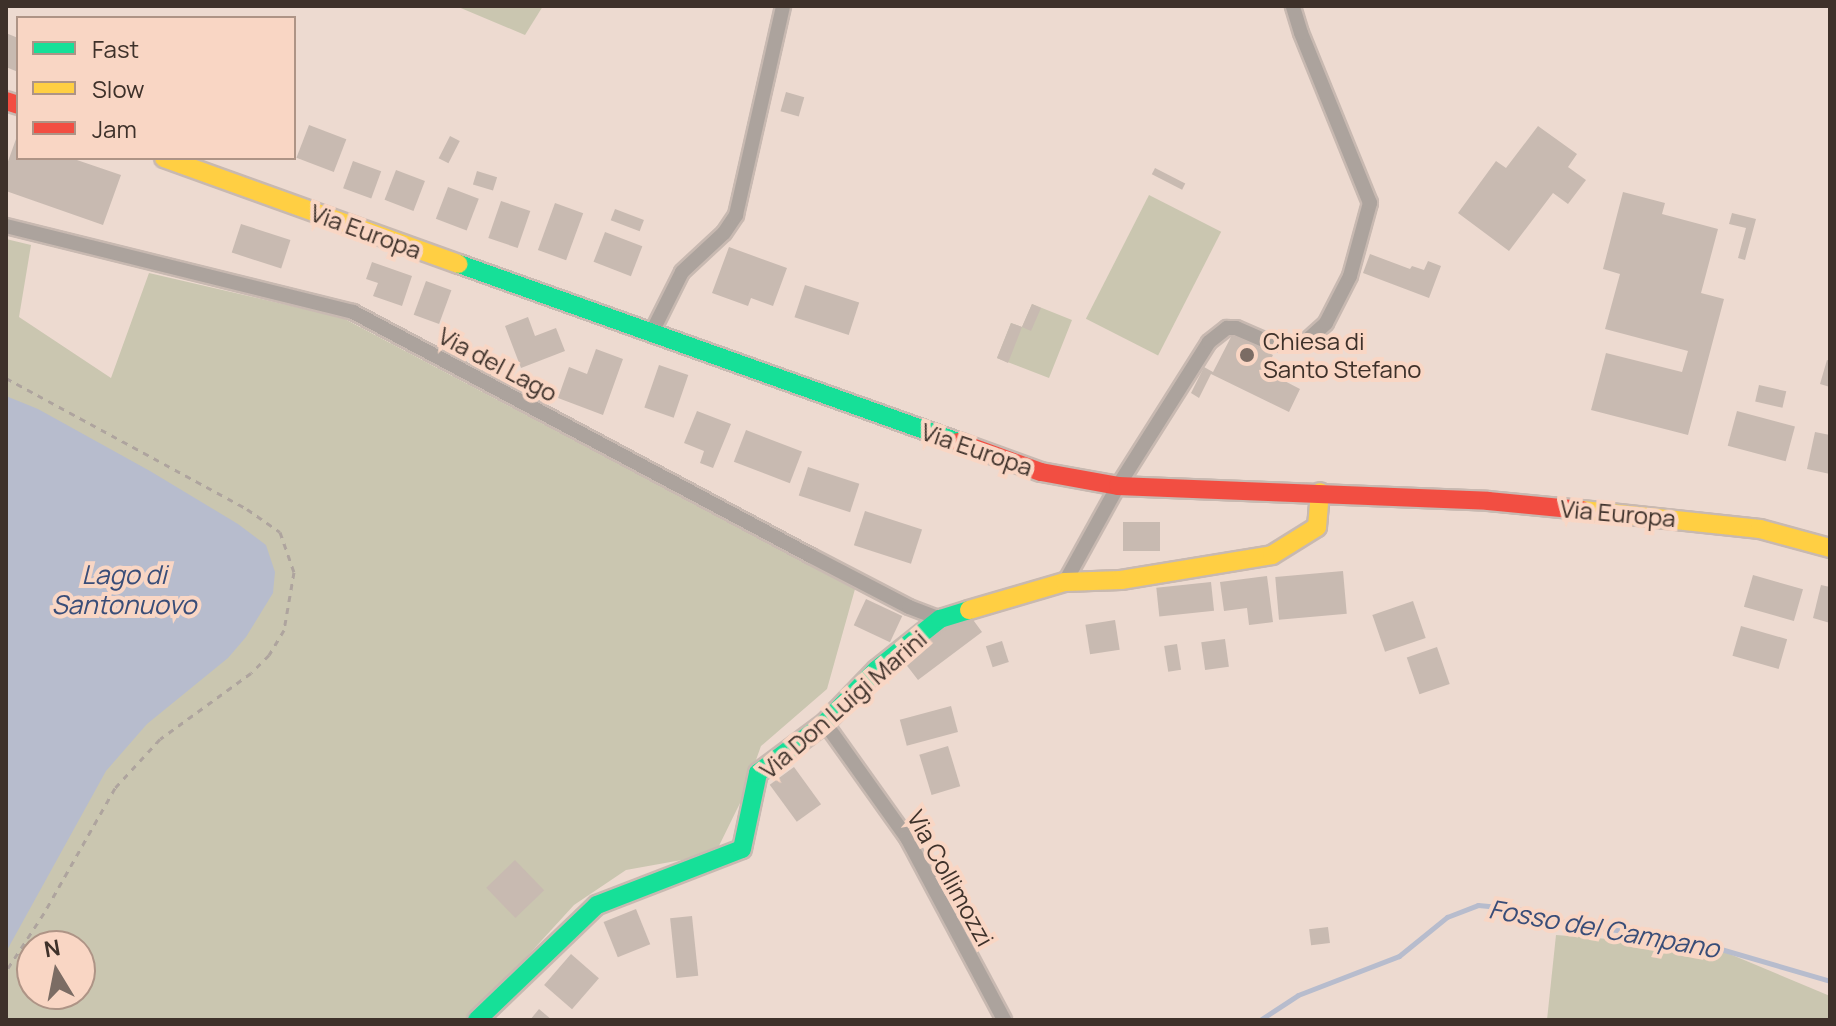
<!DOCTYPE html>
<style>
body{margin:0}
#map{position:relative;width:1836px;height:1026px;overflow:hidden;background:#eddad0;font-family:Manrope,sans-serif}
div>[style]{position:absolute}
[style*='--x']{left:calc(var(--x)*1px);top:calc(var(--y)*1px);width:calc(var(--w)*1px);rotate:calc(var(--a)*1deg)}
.green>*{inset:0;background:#cac6b0;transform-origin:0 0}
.water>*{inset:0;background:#b7bccd}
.stream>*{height:5px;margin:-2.5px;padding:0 2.5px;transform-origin:2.5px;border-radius:2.5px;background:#b7bccd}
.building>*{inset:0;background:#c8bab1;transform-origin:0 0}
.path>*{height:3px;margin-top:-1.5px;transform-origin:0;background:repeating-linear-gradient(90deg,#aea49e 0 6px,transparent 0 12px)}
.roads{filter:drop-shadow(2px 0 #c8b9b1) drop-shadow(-2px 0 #c8b9b1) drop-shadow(0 2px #c8b9b1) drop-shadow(0 -2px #c8b9b1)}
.street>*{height:14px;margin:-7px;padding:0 7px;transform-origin:7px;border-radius:7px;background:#aca39d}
.fast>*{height:18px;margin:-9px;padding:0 9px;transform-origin:9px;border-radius:9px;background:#16e098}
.slow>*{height:18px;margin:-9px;padding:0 9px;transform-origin:9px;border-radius:9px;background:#ffcf43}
.jam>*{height:18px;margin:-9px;padding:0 9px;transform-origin:9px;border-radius:9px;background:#f24e42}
.dots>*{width:22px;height:22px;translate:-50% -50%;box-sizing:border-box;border:4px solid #f9d6c4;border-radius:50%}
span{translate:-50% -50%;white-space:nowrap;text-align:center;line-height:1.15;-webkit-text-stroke:8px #f9d6c4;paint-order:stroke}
.street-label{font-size:24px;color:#3e312a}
.poi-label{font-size:24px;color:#3e312a}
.left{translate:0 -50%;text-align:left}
.water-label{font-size:26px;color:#394d78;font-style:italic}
.frame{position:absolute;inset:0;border:8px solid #3e312a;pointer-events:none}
.legend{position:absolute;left:16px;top:16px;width:280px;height:144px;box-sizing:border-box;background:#f9d6c4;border:2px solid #ae9486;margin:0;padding:10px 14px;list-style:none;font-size:24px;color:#3e312a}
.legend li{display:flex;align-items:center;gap:16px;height:40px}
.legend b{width:40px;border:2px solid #ae9486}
.north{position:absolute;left:16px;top:930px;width:80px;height:80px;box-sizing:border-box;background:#f9d6c4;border:2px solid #ae9486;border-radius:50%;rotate:350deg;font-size:22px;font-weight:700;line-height:32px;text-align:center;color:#3e312a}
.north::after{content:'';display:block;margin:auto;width:28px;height:36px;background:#7b6c64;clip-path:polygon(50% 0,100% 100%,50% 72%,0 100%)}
</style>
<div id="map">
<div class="green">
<i style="clip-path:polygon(456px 6px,543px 6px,525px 35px)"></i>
<i style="left:1149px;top:195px;width:81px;height:139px;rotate:27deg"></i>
<i style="clip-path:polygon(evenodd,6px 239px,31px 245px,19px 317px,111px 378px,149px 273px,343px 318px,855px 589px,827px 689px,761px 746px,742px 799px,715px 854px,626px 870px,574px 905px,469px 1020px,6px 1020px,6px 239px,32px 946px,80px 946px,80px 994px,32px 994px,32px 946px)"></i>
<i style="clip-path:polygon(1032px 304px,1072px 320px,1049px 378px,997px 358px,1011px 323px,1022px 327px)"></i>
<i style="clip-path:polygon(1556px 935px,1713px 947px,1830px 996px,1830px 1020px,1547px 1020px)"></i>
</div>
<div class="water">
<i style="clip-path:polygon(6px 396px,38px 409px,150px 471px,238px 524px,266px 545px,275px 572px,273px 593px,246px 637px,228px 658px,147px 724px,106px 771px,6px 952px)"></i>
</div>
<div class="stream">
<i style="--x:1260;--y:1020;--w:45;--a:-33.3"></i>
<i style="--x:1298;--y:995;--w:108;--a:-21.1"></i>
<i style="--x:1399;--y:956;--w:62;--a:-39.1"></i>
<i style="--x:1447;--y:917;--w:33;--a:-21"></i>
<i style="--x:1478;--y:905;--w:42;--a:5.4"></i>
<i style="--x:1520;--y:909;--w:57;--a:16.2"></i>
<i style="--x:1575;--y:925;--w:109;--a:6.9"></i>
<i style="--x:1683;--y:938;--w:153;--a:16.3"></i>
</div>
<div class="building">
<i style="clip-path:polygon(6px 33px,18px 38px,18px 72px,6px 67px)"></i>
<i style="left:786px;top:92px;width:19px;height:20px;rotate:16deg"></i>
<i style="left:309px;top:125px;width:40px;height:35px;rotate:21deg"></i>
<i style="clip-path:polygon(1538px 126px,1577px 154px,1568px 167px,1586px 180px,1568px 204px,1553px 193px,1509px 251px,1458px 213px,1496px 161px,1506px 168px)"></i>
<i style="left:450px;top:136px;width:11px;height:25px;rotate:27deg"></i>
<i style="clip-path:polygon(16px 139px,18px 158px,71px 158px,121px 175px,103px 225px,6px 191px,6px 167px)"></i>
<i style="left:353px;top:161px;width:30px;height:29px;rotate:20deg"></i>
<i style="left:1155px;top:168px;width:34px;height:7px;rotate:27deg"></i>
<i style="left:396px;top:170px;width:31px;height:32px;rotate:21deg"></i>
<i style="left:477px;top:171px;width:21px;height:14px;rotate:17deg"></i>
<i style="left:448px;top:187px;width:33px;height:34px;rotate:21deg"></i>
<i style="clip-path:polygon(1623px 192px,1665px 203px,1662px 214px,1718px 229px,1701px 293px,1724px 299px,1688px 435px,1591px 410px,1606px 353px,1682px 372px,1688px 351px,1605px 329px,1620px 274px,1603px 269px)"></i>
<i style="left:501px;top:201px;width:31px;height:39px;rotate:19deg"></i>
<i style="left:555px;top:203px;width:30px;height:50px;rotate:20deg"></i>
<i style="left:615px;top:209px;width:31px;height:12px;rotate:21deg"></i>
<i style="clip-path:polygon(1732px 213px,1756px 219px,1745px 260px,1738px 258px,1746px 228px,1729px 224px)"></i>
<i style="left:241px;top:224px;width:52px;height:30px;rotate:18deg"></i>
<i style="left:605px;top:232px;width:40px;height:32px;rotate:21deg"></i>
<i style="clip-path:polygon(729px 247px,787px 268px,773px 306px,751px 298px,748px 306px,712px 293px)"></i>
<i style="clip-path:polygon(1370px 254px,1410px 269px,1412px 266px,1424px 270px,1428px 261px,1441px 266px,1429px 298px,1363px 273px)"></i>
<i style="clip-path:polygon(372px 262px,412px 276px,402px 306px,373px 296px,378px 283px,366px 279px)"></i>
<i style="left:426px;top:281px;width:27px;height:36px;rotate:20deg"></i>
<i style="left:805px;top:285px;width:57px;height:34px;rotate:18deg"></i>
<i style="clip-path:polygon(1032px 304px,1041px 308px,1031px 331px,1022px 327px,1008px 363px,997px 358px,1011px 323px,1022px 327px)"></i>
<i style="clip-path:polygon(528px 317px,535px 336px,556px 328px,565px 351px,521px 368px,505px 326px)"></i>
<i style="clip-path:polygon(1232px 335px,1273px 355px,1271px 359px,1281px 363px,1275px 376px,1300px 389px,1289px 412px,1211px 374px,1199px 398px,1191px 393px,1204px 367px,1213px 372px)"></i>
<i style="clip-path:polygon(596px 349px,623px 359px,603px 415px,558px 398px,569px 367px,587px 374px)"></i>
<i style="clip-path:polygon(1827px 360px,1830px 361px,1830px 387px,1820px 384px)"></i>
<i style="left:659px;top:365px;width:31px;height:45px;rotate:19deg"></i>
<i style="left:1759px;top:385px;width:28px;height:17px;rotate:13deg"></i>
<i style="clip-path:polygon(697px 411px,731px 424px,713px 468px,700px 463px,704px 451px,684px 443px)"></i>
<i style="left:1737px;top:411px;width:60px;height:36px;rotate:15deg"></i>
<i style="left:746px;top:430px;width:60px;height:34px;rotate:21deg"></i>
<i style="clip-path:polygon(1815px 432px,1830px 435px,1830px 474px,1807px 469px)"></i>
<i style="left:808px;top:467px;width:54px;height:30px;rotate:18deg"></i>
<i style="left:865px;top:511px;width:60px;height:36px;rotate:18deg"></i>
<i style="left:1123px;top:522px;width:37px;height:29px"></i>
<i style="left:1343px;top:571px;width:43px;height:68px;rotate:85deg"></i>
<i style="left:1753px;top:575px;width:52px;height:33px;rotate:16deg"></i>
<i style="clip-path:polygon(1267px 576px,1273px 622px,1249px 625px,1247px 608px,1224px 611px,1220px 582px)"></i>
<i style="left:1211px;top:582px;width:29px;height:55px;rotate:84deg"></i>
<i style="clip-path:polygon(1821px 585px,1830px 587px,1830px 623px,1813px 618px)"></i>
<i style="left:866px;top:599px;width:40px;height:29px;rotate:25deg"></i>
<i style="left:1413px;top:601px;width:39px;height:43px;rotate:71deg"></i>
<i style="clip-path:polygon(956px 617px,961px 624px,971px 617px,982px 632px,918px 680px,901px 658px)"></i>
<i style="left:1115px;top:620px;width:30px;height:30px;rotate:81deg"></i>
<i style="left:1741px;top:626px;width:48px;height:31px;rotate:16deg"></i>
<i style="left:1225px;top:639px;width:28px;height:24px;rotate:82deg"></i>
<i style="left:1002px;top:641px;width:22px;height:17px;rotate:72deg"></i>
<i style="left:1177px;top:644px;width:26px;height:13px;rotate:81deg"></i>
<i style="left:1437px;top:647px;width:39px;height:32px;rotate:71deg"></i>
<i style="left:951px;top:706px;width:27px;height:53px;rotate:75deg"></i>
<i style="left:948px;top:746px;width:42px;height:30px;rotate:73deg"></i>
<i style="left:794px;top:767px;width:46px;height:30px;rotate:54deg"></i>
<i style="left:515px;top:860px;width:42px;height:40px;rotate:46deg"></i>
<i style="left:636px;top:909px;width:38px;height:35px;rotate:68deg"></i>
<i style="left:692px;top:916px;width:60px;height:22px;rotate:84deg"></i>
<i style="left:1328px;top:927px;width:16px;height:19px;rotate:83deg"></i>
<i style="left:571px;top:954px;width:37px;height:41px;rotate:41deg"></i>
<i style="clip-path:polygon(539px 1009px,552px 1020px,530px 1020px)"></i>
</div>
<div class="path">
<i style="--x:6;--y:378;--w:274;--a:28.5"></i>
<i style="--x:247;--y:509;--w:40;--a:34.9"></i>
<i style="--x:280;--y:532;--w:42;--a:70.7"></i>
<i style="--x:294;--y:572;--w:59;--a:99.8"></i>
<i style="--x:284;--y:630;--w:29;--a:121"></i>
<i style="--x:269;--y:655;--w:25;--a:135"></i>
<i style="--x:251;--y:673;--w:112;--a:144"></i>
<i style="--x:160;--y:739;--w:67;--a:132.6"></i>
<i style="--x:115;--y:788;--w:144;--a:119.6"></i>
<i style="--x:44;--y:913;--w:69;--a:123.2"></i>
</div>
<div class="roads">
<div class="street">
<i style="--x:6;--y:226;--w:357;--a:13.9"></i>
<i style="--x:353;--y:312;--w:519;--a:28.05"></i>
<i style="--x:811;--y:556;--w:110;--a:27.5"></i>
<i style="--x:909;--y:607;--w:33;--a:21"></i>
<i style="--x:651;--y:334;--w:69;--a:-63.4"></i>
<i style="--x:682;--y:272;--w:57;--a:-42.9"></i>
<i style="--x:724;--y:233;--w:22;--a:-56"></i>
<i style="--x:736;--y:215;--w:214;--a:-77.3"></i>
<i style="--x:1065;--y:582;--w:110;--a:-61.1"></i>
<i style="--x:1118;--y:486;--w:170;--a:-57.7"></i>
<i style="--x:1209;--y:342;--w:23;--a:-38"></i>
<i style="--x:1227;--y:328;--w:9;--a:0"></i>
<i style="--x:1236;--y:328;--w:40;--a:23.4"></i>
<i style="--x:1273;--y:344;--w:30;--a:0"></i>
<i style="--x:1303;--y:344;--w:31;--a:-42"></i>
<i style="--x:1326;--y:323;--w:53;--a:-62.9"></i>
<i style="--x:1350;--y:276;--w:76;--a:-74.7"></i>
<i style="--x:1370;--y:203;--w:183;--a:-112.1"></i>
<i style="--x:1301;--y:33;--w:28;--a:-107"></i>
<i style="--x:825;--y:723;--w:141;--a:54.5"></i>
<i style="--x:907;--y:838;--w:206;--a:61.9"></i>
</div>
<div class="fast">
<i style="--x:459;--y:264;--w:530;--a:19.63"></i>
<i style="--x:477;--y:1020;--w:166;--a:-43.8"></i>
<i style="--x:597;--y:905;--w:155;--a:-21.1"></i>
<i style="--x:742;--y:849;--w:78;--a:-78.1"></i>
<i style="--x:758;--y:773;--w:84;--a:-36.7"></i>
<i style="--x:825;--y:723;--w:74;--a:-46.1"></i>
<i style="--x:876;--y:670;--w:82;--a:-38.6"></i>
<i style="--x:940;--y:619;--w:30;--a:-17"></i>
</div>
<div class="slow">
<i style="--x:164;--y:158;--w:313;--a:19.8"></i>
<i style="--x:1582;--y:510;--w:179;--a:6.1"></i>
<i style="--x:1760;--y:529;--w:73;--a:15.2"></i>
<i style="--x:969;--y:610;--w:100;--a:-16.3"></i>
<i style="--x:1065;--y:582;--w:56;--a:-2"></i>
<i style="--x:1121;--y:580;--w:153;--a:-9.4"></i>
<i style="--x:1272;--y:555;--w:53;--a:-31.9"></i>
<i style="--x:1317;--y:527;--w:35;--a:-85"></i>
</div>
<div class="jam">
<i style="--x:6;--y:101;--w:13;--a:18"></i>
<i style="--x:958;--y:442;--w:88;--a:19.9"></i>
<i style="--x:1041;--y:472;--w:78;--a:10.3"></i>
<i style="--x:1118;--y:486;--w:370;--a:2.3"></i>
<i style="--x:1488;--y:501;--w:94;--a:5.5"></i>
</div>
</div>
<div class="dots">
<i style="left:1247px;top:355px;background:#7b6c64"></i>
</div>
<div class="street-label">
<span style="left:366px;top:231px;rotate:20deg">Via Europa</span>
<span style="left:498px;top:364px;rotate:28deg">Via del Lago</span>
<span style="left:977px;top:449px;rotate:19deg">Via Europa</span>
<span style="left:1618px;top:513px;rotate:5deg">Via Europa</span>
<span style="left:843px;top:704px;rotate:-41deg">Via Don Luigi Marini</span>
<span style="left:951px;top:878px;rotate:61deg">Via Collimozzi</span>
</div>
<div class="poi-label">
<span class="left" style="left:1263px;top:355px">Chiesa di<br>Santo Stefano</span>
</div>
<div class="water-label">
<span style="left:124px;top:590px">Lago di<br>Santonuovo</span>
<span style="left:1604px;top:929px;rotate:10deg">Fosso del Campano</span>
</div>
<div class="frame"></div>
<ul class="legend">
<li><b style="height:10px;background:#16e098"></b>Fast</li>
<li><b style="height:10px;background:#ffcf43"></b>Slow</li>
<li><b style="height:10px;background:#f24e42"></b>Jam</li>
</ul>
<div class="north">N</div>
</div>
